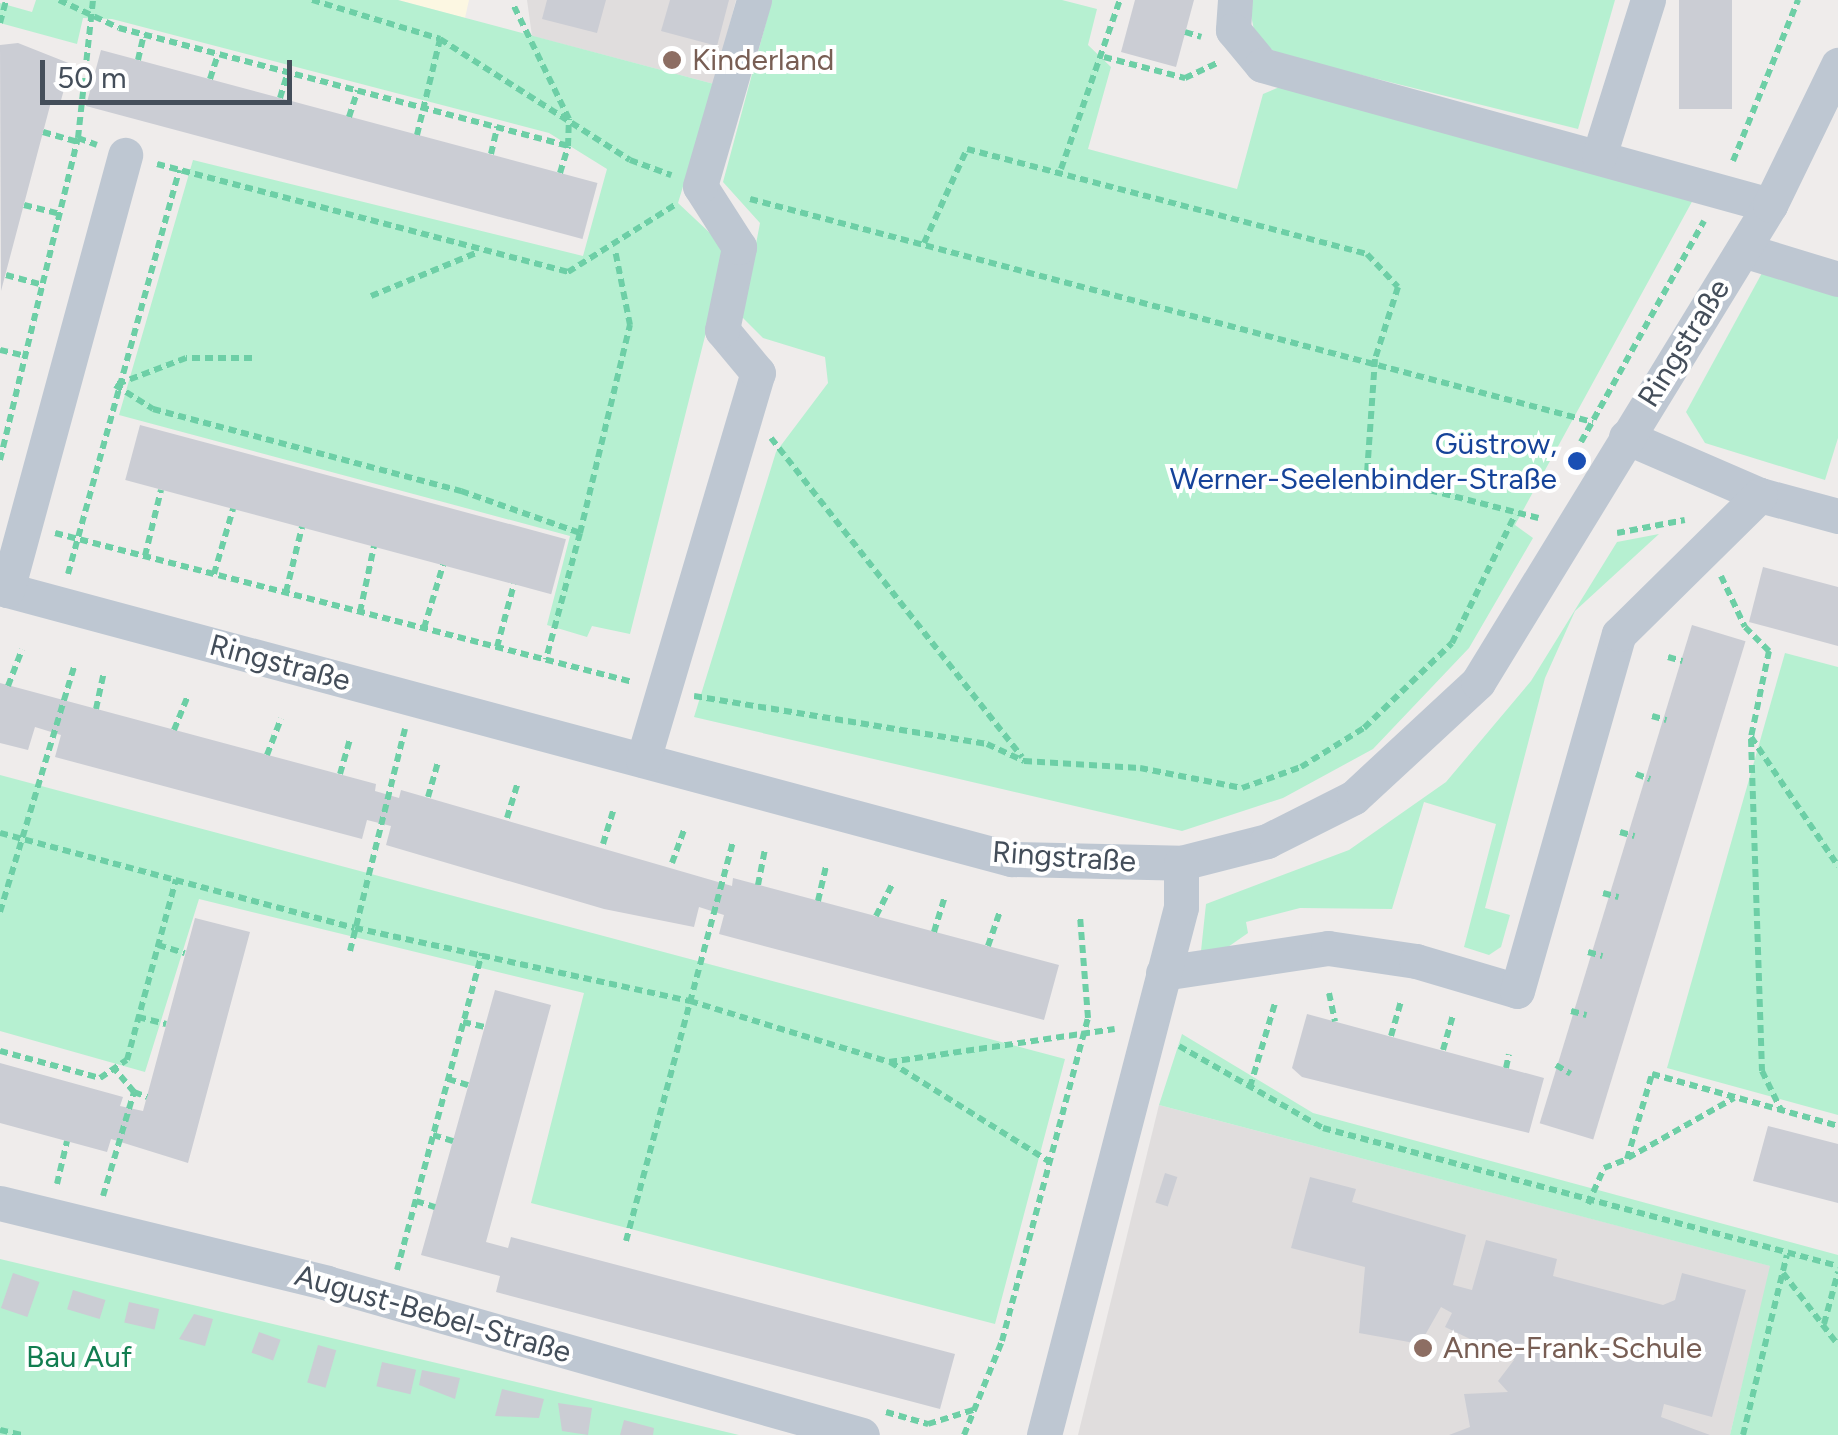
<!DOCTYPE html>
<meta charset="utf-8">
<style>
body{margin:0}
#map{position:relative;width:1838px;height:1435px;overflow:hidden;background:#efeceb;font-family:Figtree,sans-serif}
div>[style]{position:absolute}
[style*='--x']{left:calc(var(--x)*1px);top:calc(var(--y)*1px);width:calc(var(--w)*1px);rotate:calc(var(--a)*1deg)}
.commercial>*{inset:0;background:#fcf7e2}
.education>*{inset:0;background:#e0dddd}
.green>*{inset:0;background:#b6f0d1}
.building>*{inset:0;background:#cbcdd4;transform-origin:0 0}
.path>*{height:6px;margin-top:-3px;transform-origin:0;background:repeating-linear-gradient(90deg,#6dcfa6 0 8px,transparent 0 13px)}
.minor>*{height:35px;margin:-17.5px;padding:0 17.5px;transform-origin:17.5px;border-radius:17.5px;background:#bec7d2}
.dots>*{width:28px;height:28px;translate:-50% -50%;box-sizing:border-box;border:5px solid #fff;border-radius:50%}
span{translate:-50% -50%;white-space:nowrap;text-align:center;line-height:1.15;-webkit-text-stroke:8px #fff;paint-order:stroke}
.education-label{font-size:30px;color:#785e54}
.left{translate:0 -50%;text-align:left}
.street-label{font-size:30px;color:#444e5a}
.transit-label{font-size:30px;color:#164399}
.right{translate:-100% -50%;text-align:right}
.park-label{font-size:30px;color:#127d50}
.scale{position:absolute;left:40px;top:60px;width:252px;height:45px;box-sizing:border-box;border:5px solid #444e5a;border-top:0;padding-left:12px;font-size:30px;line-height:35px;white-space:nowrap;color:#444e5a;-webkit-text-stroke:8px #fff;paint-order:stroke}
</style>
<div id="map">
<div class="commercial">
<i style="clip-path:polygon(398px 0,469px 0,465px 18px)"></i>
</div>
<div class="education">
<i style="clip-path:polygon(527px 0,736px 0,714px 84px,532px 36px)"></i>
<i style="clip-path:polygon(1159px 1105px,1771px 1266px,1730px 1435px,1078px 1435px)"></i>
</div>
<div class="green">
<i style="clip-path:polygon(36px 0,398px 0,714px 84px,678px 203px,727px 249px,630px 634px,592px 626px,587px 637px,547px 625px,570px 536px,119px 415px,193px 160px,583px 256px,607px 169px,549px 133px,112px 19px,83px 18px,77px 44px,0 23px,0 3px,32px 12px)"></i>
<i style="clip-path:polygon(772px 0,1062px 0,1097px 9px,1088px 45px,1111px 67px,1088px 149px,1237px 189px,1263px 94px,1282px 86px,1694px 198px,1515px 525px,1533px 538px,1469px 648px,1373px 749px,1283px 798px,1182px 831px,694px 717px,776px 452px,828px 383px,825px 357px,763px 338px,742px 317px,760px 223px,723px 182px)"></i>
<i style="clip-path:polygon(1248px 0,1615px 0,1578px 129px,1277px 54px,1255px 35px)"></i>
<i style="clip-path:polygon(1762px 273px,1838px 296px,1838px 438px,1825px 480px,1705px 443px,1686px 412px)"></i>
<i style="clip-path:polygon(1659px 534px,1575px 611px,1545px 678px,1485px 908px,1510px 915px,1501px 947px,1489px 955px,1464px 947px,1496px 824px,1424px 802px,1392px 909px,1300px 908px,1246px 922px,1248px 933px,1215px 956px,1201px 951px,1206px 904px,1349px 850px,1446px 782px,1531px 681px,1617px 542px)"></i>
<i style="clip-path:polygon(1785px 653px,1838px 667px,1838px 1115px,1667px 1068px)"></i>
<i style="clip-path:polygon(0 775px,1065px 1059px,995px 1324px,531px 1203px,584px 993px,199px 899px,145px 1072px,0 1031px)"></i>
<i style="clip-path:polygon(1182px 1034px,1313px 1113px,1838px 1255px,1838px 1435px,1730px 1435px,1770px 1266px,1159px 1105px)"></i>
<i style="clip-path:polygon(0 1259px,739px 1435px,0 1435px)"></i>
</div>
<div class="building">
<i style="clip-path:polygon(547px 0,606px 0,597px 33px,542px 19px)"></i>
<i style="clip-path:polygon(670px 0,729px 0,717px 46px,661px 31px)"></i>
<i style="clip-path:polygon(1135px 0,1194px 0,1176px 67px,1121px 52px)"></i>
<i style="left:1679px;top:0;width:53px;height:109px"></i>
<i style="clip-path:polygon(18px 43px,71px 64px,60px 104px,51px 102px,1px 291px,0 45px)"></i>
<i style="left:101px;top:50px;width:514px;height:58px;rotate:15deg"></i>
<i style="left:140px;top:425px;width:441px;height:57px;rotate:15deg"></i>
<i style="clip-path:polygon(1763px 567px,1838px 587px,1838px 646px,1749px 622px)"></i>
<i style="left:1692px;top:625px;width:56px;height:521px;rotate:17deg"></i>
<i style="clip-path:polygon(0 683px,376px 784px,375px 791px,399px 798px,401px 790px,732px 886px,733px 878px,1059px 965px,1044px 1020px,719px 934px,724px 915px,699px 907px,694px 927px,604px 909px,386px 845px,391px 826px,367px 820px,362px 839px,55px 757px,61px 735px,35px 727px,28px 750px,0 743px)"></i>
<i style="clip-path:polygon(195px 918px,250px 932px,188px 1163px,111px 1139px,107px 1152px,0 1123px,0 1063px,123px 1097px,120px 1106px,143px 1111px)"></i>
<i style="clip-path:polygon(495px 990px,551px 1005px,486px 1242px,508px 1248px,511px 1237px,955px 1354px,940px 1409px,496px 1292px,500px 1276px,421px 1255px)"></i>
<i style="clip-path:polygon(1307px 1014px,1544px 1078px,1529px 1133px,1302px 1077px,1292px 1068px)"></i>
<i style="clip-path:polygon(1768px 1126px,1838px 1144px,1838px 1203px,1753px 1181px)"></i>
<i style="left:1165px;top:1173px;width:13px;height:31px;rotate:18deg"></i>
<i style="clip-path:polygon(1310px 1177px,1356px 1189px,1352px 1202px,1466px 1235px,1453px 1285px,1472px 1290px,1486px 1240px,1557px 1259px,1553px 1276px,1663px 1305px,1675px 1300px,1682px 1273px,1746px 1290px,1712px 1417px,1664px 1404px,1661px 1417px,1710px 1435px,1449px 1435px,1470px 1427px,1464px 1394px,1508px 1392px,1498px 1381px,1514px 1360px,1445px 1327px,1452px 1313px,1441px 1307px,1420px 1344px,1359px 1333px,1365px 1267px,1291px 1248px)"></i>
<i style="left:13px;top:1273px;width:28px;height:37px;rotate:19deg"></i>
<i style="left:73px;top:1290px;width:34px;height:20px;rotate:17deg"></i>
<i style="left:129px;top:1302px;width:31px;height:21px;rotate:13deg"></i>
<i style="clip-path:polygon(194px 1314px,213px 1319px,205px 1346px,179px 1339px)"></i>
<i style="left:259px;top:1332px;width:23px;height:22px;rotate:20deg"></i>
<i style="left:318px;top:1345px;width:19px;height:39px;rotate:16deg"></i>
<i style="left:382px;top:1362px;width:35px;height:25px;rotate:13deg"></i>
<i style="clip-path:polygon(422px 1370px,460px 1378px,455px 1399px,419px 1385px)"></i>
<i style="clip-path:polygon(502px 1389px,544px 1399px,539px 1418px,495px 1416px)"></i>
<i style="clip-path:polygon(558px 1403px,592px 1408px,588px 1435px,562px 1431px)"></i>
<i style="clip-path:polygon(624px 1420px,654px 1428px,653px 1435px,620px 1435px)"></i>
</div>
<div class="path">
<i style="--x:59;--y:0;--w:66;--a:25"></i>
<i style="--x:119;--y:28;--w:464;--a:14.7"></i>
<i style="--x:568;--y:146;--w:27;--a:-88"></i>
<i style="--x:569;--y:119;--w:126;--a:-116"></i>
<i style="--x:312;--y:0;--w:134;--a:16.9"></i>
<i style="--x:440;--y:39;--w:225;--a:32.5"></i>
<i style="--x:630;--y:160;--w:44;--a:20.1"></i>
<i style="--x:0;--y:23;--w:24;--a:-75"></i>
<i style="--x:1185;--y:32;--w:17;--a:17"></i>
<i style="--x:1104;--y:57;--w:84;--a:14.5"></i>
<i style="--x:1185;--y:78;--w:35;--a:-25"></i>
<i style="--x:138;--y:60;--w:26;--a:-77"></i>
<i style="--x:210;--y:79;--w:26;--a:-72"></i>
<i style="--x:280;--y:98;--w:27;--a:-73"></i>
<i style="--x:349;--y:117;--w:28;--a:-72"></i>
<i style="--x:43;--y:132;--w:35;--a:16"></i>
<i style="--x:417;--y:135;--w:99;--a:-76.5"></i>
<i style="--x:78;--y:138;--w:20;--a:20"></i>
<i style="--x:491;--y:154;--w:28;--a:-77"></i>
<i style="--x:1733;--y:161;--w:174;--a:-68"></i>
<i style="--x:157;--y:164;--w:425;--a:14.7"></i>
<i style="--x:568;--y:272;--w:126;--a:-32.1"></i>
<i style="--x:1061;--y:169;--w:179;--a:-70.8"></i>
<i style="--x:560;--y:173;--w:28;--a:-73"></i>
<i style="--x:750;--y:199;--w:872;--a:14.82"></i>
<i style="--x:24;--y:205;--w:36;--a:14"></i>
<i style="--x:924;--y:243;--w:103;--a:-65.4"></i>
<i style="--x:967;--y:149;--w:414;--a:14.7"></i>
<i style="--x:1367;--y:254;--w:45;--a:46.8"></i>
<i style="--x:1398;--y:287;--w:76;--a:107.7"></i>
<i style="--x:1375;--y:359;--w:115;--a:94"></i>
<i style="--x:1367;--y:474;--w:177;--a:14.4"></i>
<i style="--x:6;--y:275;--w:38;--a:15"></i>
<i style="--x:371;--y:296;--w:113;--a:-22.3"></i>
<i style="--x:0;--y:350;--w:26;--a:13"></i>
<i style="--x:252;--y:358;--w:66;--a:180"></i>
<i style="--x:186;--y:358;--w:76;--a:159.2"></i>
<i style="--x:115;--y:385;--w:45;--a:32.3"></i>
<i style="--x:153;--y:409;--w:319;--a:14.9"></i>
<i style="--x:461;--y:491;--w:126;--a:19.4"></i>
<i style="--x:580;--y:533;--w:131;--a:105.1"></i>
<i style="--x:771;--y:438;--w:406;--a:51.8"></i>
<i style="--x:1581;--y:442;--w:253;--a:-60.9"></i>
<i style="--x:0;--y:460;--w:331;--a:-76.4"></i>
<i style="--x:78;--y:138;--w:139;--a:-83.8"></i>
<i style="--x:55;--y:533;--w:597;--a:14.46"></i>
<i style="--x:580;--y:533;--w:214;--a:-76.5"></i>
<i style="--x:630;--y:325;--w:76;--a:-101.3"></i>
<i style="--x:1617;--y:533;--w:69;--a:-10.8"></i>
<i style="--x:145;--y:556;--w:68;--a:-76.4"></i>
<i style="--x:68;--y:574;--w:419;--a:-74.6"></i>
<i style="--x:214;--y:574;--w:68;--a:-73.7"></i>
<i style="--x:1721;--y:576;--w:56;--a:64.8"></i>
<i style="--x:1745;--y:627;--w:34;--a:45"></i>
<i style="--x:1769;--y:651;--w:88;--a:101.8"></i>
<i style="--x:1751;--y:737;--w:156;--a:56"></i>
<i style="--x:286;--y:592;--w:67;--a:-76.2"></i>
<i style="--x:360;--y:612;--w:67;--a:-78"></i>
<i style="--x:424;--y:628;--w:66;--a:-73.2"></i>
<i style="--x:497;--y:647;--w:65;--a:-74.9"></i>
<i style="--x:1668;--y:657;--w:15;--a:16"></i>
<i style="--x:8;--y:686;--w:39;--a:-69"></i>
<i style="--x:694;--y:696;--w:297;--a:9.3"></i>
<i style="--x:987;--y:744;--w:41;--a:24.7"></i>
<i style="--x:1024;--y:761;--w:116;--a:3.5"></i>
<i style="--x:1140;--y:768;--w:104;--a:11.1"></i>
<i style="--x:1242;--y:788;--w:63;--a:-19.6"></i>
<i style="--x:1301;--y:767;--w:74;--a:-31.8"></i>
<i style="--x:1364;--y:728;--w:122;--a:-44"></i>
<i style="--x:1452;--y:643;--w:143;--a:-63.8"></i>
<i style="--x:96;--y:709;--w:38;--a:-78"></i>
<i style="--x:1652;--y:716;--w:15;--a:16"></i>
<i style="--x:174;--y:730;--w:38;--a:-68"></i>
<i style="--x:1751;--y:739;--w:332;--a:88.1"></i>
<i style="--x:1762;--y:1071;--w:43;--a:64"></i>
<i style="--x:267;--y:755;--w:39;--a:-69"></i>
<i style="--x:340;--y:774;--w:37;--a:-74"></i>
<i style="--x:1636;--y:774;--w:15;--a:20"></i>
<i style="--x:428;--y:797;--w:37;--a:-74"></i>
<i style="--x:507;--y:818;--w:37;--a:-73"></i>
<i style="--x:1620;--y:832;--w:15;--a:16"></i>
<i style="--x:0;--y:833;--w:367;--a:15"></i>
<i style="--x:355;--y:928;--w:343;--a:12.3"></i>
<i style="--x:690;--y:1001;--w:208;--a:17"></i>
<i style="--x:889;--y:1062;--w:228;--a:-8.3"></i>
<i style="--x:603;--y:844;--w:37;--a:-73"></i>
<i style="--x:672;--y:863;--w:38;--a:-70"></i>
<i style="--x:758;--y:885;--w:37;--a:-79"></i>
<i style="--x:1603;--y:893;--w:16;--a:15"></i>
<i style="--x:818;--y:901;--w:37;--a:-77"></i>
<i style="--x:0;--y:912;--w:259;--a:-73.2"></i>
<i style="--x:876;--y:916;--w:37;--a:-63"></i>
<i style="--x:934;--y:932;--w:37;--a:-73"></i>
<i style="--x:158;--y:945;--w:28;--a:17"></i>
<i style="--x:988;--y:946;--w:36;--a:-71"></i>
<i style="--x:350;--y:951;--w:229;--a:-76.1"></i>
<i style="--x:1588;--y:952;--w:15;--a:16"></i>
<i style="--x:1329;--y:993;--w:29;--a:78"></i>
<i style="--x:1571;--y:1011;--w:16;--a:15"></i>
<i style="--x:138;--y:1017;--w:29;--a:14"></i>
<i style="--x:463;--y:1022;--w:22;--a:13"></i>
<i style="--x:1391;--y:1036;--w:35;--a:-74"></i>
<i style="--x:1179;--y:1046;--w:166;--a:29.7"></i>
<i style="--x:1323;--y:1128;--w:533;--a:15"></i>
<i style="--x:1443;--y:1050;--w:36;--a:-74"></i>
<i style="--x:0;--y:1051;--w:104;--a:15.1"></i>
<i style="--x:100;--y:1078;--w:32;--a:-34"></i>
<i style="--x:127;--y:1060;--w:187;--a:-74.8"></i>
<i style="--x:890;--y:1062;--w:189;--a:32"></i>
<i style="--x:1556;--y:1065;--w:17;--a:31"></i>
<i style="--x:1506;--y:1068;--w:14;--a:-78"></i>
<i style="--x:448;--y:1079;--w:21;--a:17"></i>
<i style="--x:1250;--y:1087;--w:88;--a:-73.4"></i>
<i style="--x:134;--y:1092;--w:14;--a:21"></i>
<i style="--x:433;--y:1135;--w:21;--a:17"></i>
<i style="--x:1628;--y:1158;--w:122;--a:-29.5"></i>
<i style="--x:57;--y:1184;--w:44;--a:-76.9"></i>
<i style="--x:103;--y:1196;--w:109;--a:-73.4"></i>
<i style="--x:134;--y:1092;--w:30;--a:-130"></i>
<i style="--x:416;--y:1201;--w:20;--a:18"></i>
<i style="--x:1588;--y:1204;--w:39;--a:-66"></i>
<i style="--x:1604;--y:1168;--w:25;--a:-21"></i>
<i style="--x:1627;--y:1159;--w:89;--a:-73.6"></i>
<i style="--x:1652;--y:1074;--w:193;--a:15.6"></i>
<i style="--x:626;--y:1241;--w:414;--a:-75"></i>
<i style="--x:397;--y:1270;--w:328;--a:-75"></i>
<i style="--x:1783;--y:1273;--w:91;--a:52.6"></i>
<i style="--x:1824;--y:1324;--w:54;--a:-74.9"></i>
<i style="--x:886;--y:1412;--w:44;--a:15.9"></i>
<i style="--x:928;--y:1424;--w:50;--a:-17.4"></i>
<i style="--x:0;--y:1430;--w:22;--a:13"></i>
<i style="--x:964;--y:1435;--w:101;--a:-68"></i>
<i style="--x:1002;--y:1341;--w:334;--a:-75.1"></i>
<i style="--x:1088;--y:1018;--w:101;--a:-94.5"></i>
<i style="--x:1743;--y:1435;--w:185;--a:-76.3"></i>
</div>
<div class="minor">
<i style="--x:1235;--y:0;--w:30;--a:94"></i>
<i style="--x:1233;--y:30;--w:45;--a:50.4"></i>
<i style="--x:1262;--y:65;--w:527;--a:15.41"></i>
<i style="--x:1599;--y:156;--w:164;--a:-72.6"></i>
<i style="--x:1743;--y:250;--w:99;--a:17"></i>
<i style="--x:1626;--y:437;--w:146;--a:23.4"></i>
<i style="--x:1760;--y:495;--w:81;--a:15.1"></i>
<i style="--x:0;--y:588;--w:1047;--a:15.01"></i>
<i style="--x:1011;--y:859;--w:170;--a:1.3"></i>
<i style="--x:1181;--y:863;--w:89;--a:-14.3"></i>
<i style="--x:1267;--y:841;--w:97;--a:-26.8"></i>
<i style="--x:1354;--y:797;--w:169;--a:-42.8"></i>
<i style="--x:1478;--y:682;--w:559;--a:-58.53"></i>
<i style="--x:1770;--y:205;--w:156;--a:-64.1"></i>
<i style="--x:7;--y:590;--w:451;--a:-74.8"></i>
<i style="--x:643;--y:760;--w:404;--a:-73.5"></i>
<i style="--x:758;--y:373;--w:56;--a:-129.9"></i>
<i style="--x:722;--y:330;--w:85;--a:-78.4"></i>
<i style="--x:739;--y:247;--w:72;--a:-122.6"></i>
<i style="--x:700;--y:186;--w:194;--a:-73.8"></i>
<i style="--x:1163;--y:973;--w:167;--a:-8.6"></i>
<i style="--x:1328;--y:948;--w:89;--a:8.4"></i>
<i style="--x:1416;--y:961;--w:105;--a:16.5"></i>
<i style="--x:1517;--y:991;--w:371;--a:-74.1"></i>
<i style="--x:1619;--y:634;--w:198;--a:-44.6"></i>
<i style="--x:0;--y:1203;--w:337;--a:13.7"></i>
<i style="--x:327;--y:1283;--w:556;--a:15.86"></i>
<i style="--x:1044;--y:1435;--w:545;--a:-75.45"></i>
<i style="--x:1181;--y:907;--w:44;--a:-90"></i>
</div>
<div class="dots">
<i style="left:672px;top:60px;background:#8d6e63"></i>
<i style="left:1577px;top:461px;background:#1a4fb4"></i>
<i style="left:1423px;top:1348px;background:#8d6e63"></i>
</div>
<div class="education-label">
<span class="left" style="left:692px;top:60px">Kinderland</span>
<span class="left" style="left:1443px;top:1348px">Anne-Frank-Schule</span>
</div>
<div class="street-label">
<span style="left:1684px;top:343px;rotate:-58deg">Ringstraße</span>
<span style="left:280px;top:663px;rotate:15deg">Ringstraße</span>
<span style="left:1064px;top:857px;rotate:4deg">Ringstraße</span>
<span style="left:433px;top:1314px;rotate:16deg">August-Bebel-Straße</span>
</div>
<div class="transit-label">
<span class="right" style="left:1557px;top:461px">Güstrow,<br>Werner-Seelenbinder-Straße</span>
</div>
<div class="park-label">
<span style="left:79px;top:1357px">Bau Auf</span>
</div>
<div class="scale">50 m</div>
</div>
